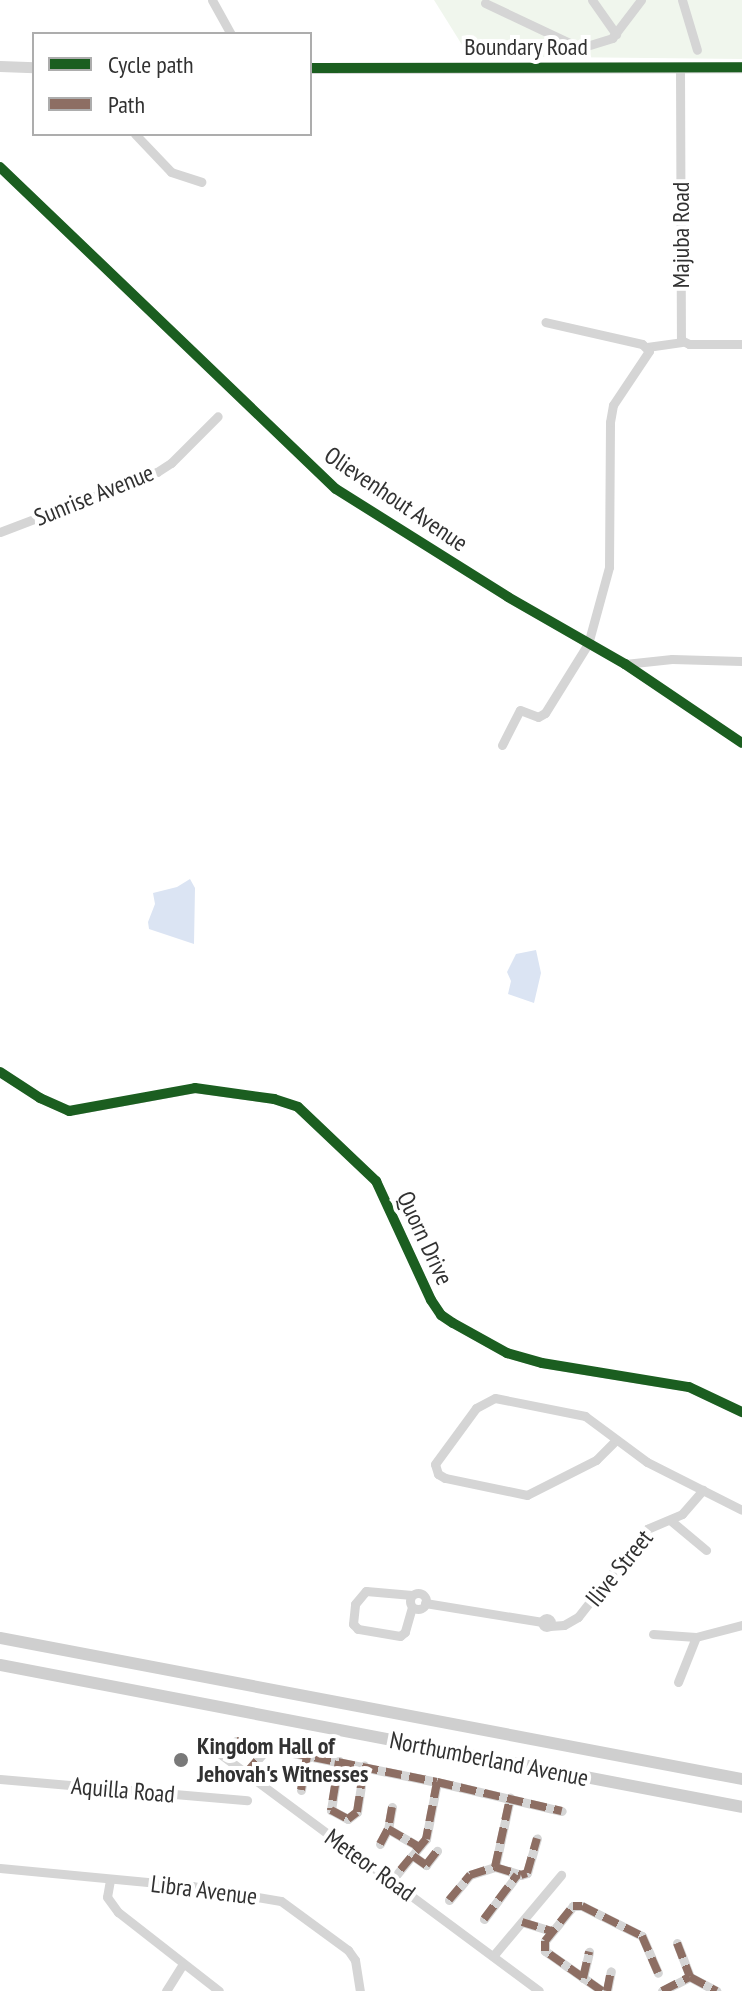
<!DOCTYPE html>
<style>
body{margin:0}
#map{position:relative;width:742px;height:1991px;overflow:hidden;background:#fff;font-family:"PT Sans Narrow",sans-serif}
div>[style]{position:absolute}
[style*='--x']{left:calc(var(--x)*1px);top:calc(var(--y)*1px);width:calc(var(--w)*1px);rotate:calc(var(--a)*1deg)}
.green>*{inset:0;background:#f0f6ed}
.water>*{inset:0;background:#dbe4f3}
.minor>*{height:9px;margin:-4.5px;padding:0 4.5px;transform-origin:4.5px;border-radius:4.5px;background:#d5d5d5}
.minor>.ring{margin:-4.5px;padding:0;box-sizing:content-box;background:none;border:9px solid #d5d5d5;border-radius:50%}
.tertiary>*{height:11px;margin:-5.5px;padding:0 5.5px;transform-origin:5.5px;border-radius:5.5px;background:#d5d5d5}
.secondary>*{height:12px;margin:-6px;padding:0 6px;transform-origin:6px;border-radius:6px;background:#cfcfcf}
.quiet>*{height:8px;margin-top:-4px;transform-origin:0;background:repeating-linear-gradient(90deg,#8d6e63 0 16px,transparent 0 24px)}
.cycleway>*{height:10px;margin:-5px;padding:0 5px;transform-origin:5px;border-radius:5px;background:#1b5e20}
.dots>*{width:22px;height:22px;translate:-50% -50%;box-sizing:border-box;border:4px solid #fff;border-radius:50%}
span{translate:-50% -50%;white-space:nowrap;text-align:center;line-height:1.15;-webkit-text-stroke:8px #fff;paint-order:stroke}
.street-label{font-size:24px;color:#313131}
.poi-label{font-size:24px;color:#313131;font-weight:700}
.left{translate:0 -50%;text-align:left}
.legend{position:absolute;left:32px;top:32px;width:280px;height:104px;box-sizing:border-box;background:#fff;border:2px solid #adadad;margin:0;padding:10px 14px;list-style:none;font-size:24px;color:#313131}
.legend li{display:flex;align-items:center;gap:16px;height:40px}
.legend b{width:40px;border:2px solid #adadad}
</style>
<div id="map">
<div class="green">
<i style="clip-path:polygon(434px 0,742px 0,742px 59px,469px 56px)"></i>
</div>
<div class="water">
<i style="clip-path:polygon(190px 879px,195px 888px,194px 944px,149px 929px,148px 922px,155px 904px,153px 893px,177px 887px)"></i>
<i style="clip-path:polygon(536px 950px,541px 973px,534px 1003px,508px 994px,511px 981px,507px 972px,516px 954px)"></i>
</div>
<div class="minor">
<i style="--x:212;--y:0;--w:39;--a:61"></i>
<i style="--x:592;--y:0;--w:42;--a:54.8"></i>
<i style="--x:682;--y:0;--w:52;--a:73.3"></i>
<i style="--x:485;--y:3;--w:105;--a:25.3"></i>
<i style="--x:580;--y:48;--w:34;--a:-17"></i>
<i style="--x:612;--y:38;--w:48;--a:-52.7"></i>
<i style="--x:680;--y:67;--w:273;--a:89.8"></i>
<i style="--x:681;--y:340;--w:9;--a:27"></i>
<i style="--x:689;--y:344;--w:53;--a:0"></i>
<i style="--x:135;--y:134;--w:52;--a:46.5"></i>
<i style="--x:171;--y:172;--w:32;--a:18"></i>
<i style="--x:0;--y:167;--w:465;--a:43.8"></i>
<i style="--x:336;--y:489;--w:203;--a:32.1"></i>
<i style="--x:508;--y:597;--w:135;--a:29.8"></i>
<i style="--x:625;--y:664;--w:141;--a:34"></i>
<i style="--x:647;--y:347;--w:35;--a:-8"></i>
<i style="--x:0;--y:532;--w:168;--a:-20.9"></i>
<i style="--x:157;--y:472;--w:17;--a:-33"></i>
<i style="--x:171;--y:463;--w:66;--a:-45"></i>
<i style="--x:625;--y:664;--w:47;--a:-6.1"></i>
<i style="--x:672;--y:659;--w:70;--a:1.6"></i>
<i style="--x:502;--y:745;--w:39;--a:-63"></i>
<i style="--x:520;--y:710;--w:19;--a:21"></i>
<i style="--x:538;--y:717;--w:8;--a:-30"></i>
<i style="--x:545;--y:713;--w:81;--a:-58.1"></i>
<i style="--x:588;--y:644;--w:80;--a:-74.7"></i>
<i style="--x:609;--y:567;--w:145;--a:-89.6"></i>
<i style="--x:610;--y:422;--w:17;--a:-80"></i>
<i style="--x:613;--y:405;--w:65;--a:-56.3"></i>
<i style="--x:649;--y:351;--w:10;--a:-135"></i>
<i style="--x:642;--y:344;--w:99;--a:-167.2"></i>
<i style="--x:0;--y:1072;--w:48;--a:33"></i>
<i style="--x:40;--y:1098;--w:32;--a:24"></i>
<i style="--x:69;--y:1111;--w:128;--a:-10.3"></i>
<i style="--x:195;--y:1088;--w:80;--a:7.9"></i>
<i style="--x:274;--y:1099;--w:25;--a:18"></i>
<i style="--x:298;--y:1107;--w:108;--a:43.5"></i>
<i style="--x:376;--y:1181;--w:131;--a:65.2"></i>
<i style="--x:431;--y:1300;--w:18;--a:56"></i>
<i style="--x:441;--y:1315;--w:14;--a:34"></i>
<i style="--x:453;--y:1323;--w:62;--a:29.1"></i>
<i style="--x:507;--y:1353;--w:36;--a:16"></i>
<i style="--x:542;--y:1363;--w:149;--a:9.3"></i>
<i style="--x:689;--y:1387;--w:59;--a:25.3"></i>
<i style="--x:615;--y:1441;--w:27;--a:135"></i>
<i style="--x:596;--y:1460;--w:77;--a:153.1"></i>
<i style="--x:527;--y:1495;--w:84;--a:-168.3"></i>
<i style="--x:445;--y:1478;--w:8;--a:-150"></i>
<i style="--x:438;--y:1474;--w:10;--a:-107"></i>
<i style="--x:435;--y:1464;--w:69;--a:-53.8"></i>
<i style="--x:476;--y:1408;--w:21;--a:-28"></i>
<i style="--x:495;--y:1398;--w:92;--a:11.3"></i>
<i style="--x:585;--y:1416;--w:77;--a:36.6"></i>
<i style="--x:647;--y:1462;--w:106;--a:26.8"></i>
<i style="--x:670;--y:1520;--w:47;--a:39.8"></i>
<i class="ring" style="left:410px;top:1593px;width:7px;height:7px"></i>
<i style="--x:425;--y:1603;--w:119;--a:9.2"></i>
<i style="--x:412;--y:1607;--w:26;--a:106"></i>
<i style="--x:405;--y:1632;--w:6;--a:141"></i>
<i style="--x:400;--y:1636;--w:43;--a:-170.5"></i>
<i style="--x:358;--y:1629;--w:7;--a:-135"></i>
<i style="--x:353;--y:1624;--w:20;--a:-84"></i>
<i style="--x:355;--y:1604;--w:17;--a:-50"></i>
<i style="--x:366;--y:1591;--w:46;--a:5"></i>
<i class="ring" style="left:542.5px;top:1618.5px;width:0;height:0"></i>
<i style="--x:550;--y:1626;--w:14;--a:-4"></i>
<i style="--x:564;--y:1625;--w:16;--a:-30"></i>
<i style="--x:578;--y:1617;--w:112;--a:-51.9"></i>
<i style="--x:647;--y:1529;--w:38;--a:-23"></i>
<i style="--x:682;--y:1514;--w:32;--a:-49"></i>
<i style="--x:653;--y:1634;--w:43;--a:4"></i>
<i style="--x:696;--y:1637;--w:48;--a:-14.6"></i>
<i style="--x:678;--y:1682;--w:48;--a:-68.2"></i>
<i style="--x:200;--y:1739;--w:422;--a:36.6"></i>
<i style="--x:236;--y:1741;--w:33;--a:12"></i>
<i style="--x:339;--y:1761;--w:50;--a:99.3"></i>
<i style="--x:331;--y:1810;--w:19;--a:28"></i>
<i style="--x:348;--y:1819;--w:11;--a:-38"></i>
<i style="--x:357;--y:1812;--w:47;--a:-81.3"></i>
<i style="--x:246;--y:1773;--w:33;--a:-49"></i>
<i style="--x:268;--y:1748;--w:172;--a:11.4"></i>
<i style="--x:437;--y:1782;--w:58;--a:100.9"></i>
<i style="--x:426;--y:1839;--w:53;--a:129.7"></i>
<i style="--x:0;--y:1779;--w:248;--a:4.9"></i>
<i style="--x:437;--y:1782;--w:128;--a:13.1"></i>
<i style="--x:301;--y:1790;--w:36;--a:-80"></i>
<i style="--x:392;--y:1807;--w:22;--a:100"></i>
<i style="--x:388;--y:1829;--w:36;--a:30"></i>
<i style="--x:380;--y:1844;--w:17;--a:-62"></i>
<i style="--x:413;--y:1856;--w:16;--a:35"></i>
<i style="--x:426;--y:1865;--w:18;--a:-52"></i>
<i style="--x:495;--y:1867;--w:27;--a:17"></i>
<i style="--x:521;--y:1875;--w:6;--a:-18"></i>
<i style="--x:527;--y:1873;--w:36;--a:-74"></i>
<i style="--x:0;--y:1868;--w:193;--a:5.4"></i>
<i style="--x:192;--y:1886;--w:90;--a:9.6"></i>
<i style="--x:281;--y:1901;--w:83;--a:36.2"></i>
<i style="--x:348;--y:1950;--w:12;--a:55"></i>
<i style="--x:355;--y:1960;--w:31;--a:81"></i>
<i style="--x:110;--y:1880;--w:17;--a:100"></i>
<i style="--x:107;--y:1897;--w:19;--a:54"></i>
<i style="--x:118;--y:1912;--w:128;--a:38"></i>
<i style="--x:449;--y:1900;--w:33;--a:-50"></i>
<i style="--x:470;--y:1875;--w:26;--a:-18"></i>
<i style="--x:495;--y:1867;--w:71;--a:-77.7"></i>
<i style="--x:484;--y:1919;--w:55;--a:-53.1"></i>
<i style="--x:522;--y:1922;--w:30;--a:17"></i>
<i style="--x:677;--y:1943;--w:36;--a:69"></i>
<i style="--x:493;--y:1956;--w:106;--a:-50"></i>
<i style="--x:690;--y:1977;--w:30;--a:28"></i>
<i style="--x:583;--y:1978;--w:27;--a:-77"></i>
<i style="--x:166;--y:1991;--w:32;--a:-58"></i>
<i style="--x:602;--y:1991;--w:70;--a:-144.9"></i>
<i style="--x:545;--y:1951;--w:10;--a:-90"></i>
<i style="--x:545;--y:1941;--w:45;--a:-51.3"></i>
<i style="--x:573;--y:1906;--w:9;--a:0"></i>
<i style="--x:582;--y:1906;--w:67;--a:26.6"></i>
<i style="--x:642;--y:1936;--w:40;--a:66.6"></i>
<i style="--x:607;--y:1991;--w:20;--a:-79"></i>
<i style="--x:662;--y:1991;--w:31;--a:-27"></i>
</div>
<div class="tertiary">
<i style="--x:0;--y:66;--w:34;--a:2"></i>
<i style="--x:310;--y:68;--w:432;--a:-0.1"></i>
</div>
<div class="secondary">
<i style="--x:0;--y:1638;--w:755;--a:10.76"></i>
<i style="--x:0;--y:1665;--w:755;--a:10.83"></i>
</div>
<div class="quiet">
<i style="--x:236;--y:1741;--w:33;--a:12"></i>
<i style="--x:339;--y:1761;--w:50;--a:99.3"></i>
<i style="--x:331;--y:1810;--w:19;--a:28"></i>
<i style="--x:348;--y:1819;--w:11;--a:-38"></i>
<i style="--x:357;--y:1812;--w:47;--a:-81.3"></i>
<i style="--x:246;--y:1773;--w:33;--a:-49"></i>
<i style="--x:268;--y:1748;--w:172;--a:11.4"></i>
<i style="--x:437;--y:1782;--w:58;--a:100.9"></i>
<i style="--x:426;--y:1839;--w:53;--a:129.7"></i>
<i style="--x:437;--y:1782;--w:128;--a:13.1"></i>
<i style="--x:301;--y:1790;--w:36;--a:-80"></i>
<i style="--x:392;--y:1807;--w:22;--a:100"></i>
<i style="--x:388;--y:1829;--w:36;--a:30"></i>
<i style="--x:380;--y:1844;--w:17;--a:-62"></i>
<i style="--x:413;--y:1856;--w:16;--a:35"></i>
<i style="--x:426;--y:1865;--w:18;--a:-52"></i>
<i style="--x:495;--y:1867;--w:27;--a:17"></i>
<i style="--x:521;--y:1875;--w:6;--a:-18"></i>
<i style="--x:527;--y:1873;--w:36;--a:-74"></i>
<i style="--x:449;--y:1900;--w:33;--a:-50"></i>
<i style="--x:470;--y:1875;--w:26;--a:-18"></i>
<i style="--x:495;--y:1867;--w:71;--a:-77.7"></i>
<i style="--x:484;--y:1919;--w:55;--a:-53.1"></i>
<i style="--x:522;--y:1922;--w:30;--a:17"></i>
<i style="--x:677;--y:1943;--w:36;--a:69"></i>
<i style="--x:690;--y:1977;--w:30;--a:28"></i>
<i style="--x:583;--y:1978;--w:27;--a:-77"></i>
<i style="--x:602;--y:1991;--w:70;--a:-144.9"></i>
<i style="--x:545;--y:1951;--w:10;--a:-90"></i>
<i style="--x:545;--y:1941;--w:45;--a:-51.3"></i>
<i style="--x:573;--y:1906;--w:9;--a:0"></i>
<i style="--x:582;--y:1906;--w:67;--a:26.6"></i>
<i style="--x:642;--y:1936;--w:40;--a:66.6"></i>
<i style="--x:607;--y:1991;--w:20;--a:-79"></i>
<i style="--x:662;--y:1991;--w:31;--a:-27"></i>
</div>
<div class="cycleway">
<i style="--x:310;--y:68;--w:432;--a:-0.1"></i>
<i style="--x:0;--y:167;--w:465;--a:43.8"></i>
<i style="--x:336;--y:489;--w:203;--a:32.1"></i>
<i style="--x:508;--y:597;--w:135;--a:29.8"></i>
<i style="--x:625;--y:664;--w:141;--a:34"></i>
<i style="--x:0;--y:1072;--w:48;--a:33"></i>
<i style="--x:40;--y:1098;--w:32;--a:24"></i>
<i style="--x:69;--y:1111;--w:128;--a:-10.3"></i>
<i style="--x:195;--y:1088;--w:80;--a:7.9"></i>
<i style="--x:274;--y:1099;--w:25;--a:18"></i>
<i style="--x:298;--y:1107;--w:108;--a:43.5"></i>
<i style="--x:376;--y:1181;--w:131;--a:65.2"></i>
<i style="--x:431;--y:1300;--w:18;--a:56"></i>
<i style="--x:441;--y:1315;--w:14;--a:34"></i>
<i style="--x:453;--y:1323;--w:62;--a:29.1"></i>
<i style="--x:507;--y:1353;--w:36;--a:16"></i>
<i style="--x:542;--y:1363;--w:149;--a:9.3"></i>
<i style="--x:689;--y:1387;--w:59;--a:25.3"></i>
</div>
<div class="dots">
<i style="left:181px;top:1760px;background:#797979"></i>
</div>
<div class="street-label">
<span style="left:526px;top:47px">Boundary Road</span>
<span style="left:681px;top:235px;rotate:-90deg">Majuba Road</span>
<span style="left:94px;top:495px;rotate:-22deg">Sunrise Avenue</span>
<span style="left:396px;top:499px;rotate:34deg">Olievenhout Avenue</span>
<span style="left:425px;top:1238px;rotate:65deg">Quorn Drive</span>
<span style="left:619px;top:1568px;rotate:-51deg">Ilive Street</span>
<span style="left:489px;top:1759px;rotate:11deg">Northumberland Avenue</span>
<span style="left:123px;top:1790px;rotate:5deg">Aquilla Road</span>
<span style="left:370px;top:1865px;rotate:36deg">Meteor Road</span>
<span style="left:204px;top:1890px;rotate:7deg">Libra Avenue</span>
</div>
<div class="poi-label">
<span class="left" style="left:197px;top:1760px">Kingdom Hall of<br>Jehovah's Witnesses</span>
</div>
<ul class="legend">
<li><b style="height:10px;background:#1b5e20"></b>Cycle path</li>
<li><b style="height:10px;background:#8d6e63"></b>Path</li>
</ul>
</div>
